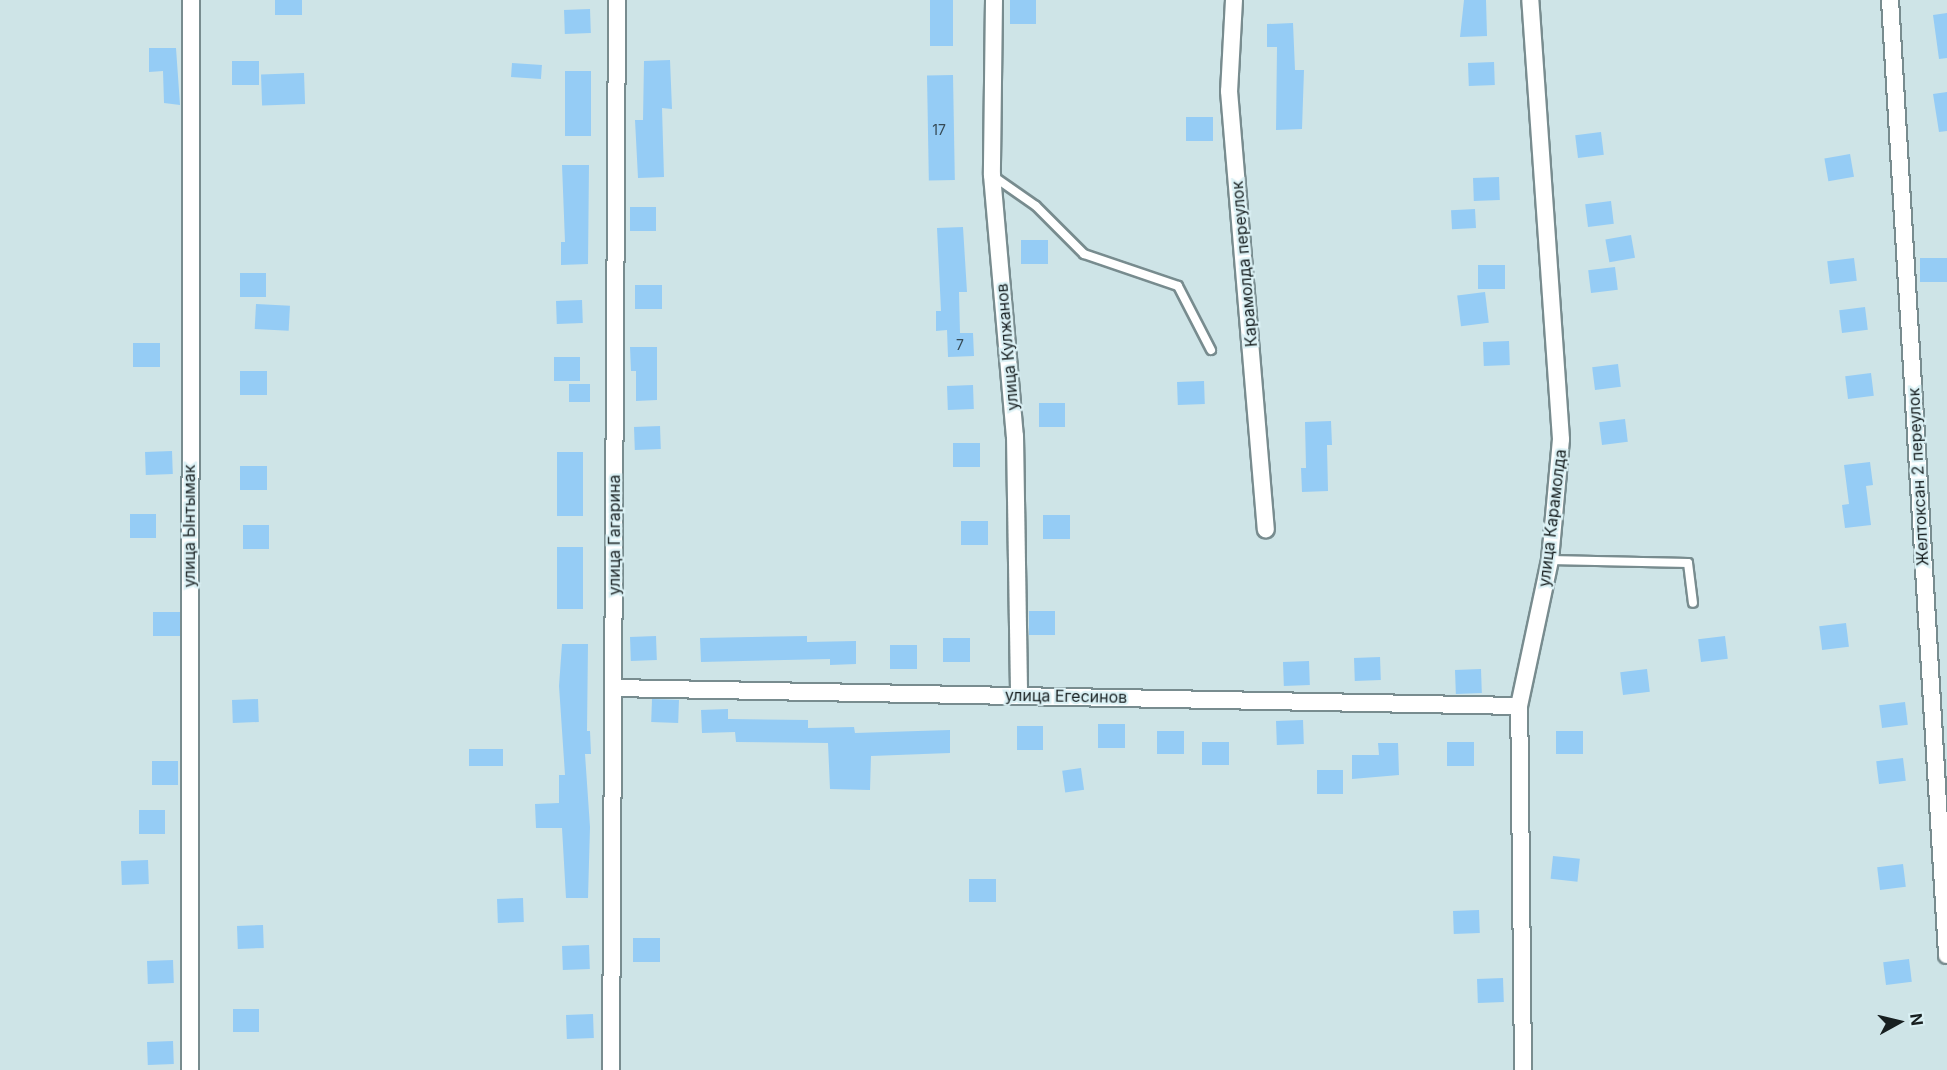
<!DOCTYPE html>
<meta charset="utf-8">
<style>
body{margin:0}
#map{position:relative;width:1947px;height:1070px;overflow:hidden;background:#cee4e7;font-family:Inter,sans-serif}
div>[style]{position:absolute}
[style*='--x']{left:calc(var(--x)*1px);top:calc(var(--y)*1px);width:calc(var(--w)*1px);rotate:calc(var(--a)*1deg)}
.building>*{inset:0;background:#95ccf5;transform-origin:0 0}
.roads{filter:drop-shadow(2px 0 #788c8f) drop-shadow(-2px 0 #788c8f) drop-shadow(0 2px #788c8f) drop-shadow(0 -2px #788c8f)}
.lane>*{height:8px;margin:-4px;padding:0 4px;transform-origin:4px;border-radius:4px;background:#fff}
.street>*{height:16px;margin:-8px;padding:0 8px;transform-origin:8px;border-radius:8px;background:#fff}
span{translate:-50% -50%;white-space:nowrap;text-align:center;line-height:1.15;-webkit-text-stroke:4.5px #dbf1f5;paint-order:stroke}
.number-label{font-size:14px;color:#364a55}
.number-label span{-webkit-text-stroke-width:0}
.street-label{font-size:16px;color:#171f20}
.north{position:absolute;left:1869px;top:992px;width:60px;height:60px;-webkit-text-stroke:4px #dbf1f5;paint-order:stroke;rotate:82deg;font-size:16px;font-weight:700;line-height:24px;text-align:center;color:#171f20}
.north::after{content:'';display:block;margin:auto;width:21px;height:27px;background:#171f20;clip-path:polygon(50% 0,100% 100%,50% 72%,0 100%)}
</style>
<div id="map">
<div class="building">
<i style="left:275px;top:0;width:27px;height:15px"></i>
<i style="left:930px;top:0;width:23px;height:46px"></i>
<i style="left:1010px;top:0;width:26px;height:24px"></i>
<i style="clip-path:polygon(1464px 0,1486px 0,1487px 36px,1460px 37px)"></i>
<i style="left:590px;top:9px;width:24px;height:26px;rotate:88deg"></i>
<i style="clip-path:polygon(1947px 13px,1947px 58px,1939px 59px,1933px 15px)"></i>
<i style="clip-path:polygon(1293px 23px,1295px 70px,1304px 70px,1302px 129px,1276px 130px,1277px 47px,1267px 47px,1267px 24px)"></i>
<i style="clip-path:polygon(149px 48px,176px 48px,180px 105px,164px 103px,163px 71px,149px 72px)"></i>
<i style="clip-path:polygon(670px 60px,672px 109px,662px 108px,664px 177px,638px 178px,635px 120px,643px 120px,644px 61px)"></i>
<i style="left:232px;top:61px;width:27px;height:24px"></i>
<i style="left:1494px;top:62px;width:23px;height:26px;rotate:88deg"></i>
<i style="left:512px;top:63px;width:30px;height:14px;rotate:4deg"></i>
<i style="left:591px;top:71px;width:65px;height:26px;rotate:90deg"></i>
<i style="left:304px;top:73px;width:31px;height:43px;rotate:88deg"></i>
<i style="left:953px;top:75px;width:105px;height:26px;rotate:89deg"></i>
<i style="clip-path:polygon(1947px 92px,1947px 131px,1939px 132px,1933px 94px)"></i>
<i style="left:1213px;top:117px;width:24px;height:27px;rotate:90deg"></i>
<i style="left:1601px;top:132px;width:23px;height:26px;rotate:83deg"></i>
<i style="left:1850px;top:154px;width:23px;height:26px;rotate:80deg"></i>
<i style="clip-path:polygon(562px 165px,589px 165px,588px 264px,561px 265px,561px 242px,565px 242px)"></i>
<i style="left:1499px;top:177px;width:23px;height:26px;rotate:88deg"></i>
<i style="left:1611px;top:201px;width:23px;height:26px;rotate:83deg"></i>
<i style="left:630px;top:207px;width:26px;height:24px"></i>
<i style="left:1475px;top:209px;width:19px;height:24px;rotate:87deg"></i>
<i style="clip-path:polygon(963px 227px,967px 292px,959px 292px,960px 333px,973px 333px,974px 356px,948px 357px,947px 330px,936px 331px,936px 311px,941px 311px,937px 228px)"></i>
<i style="left:1631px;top:235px;width:23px;height:26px;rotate:80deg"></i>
<i style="left:1048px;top:240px;width:24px;height:27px;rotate:90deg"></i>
<i style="left:1854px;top:258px;width:23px;height:27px;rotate:83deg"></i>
<i style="left:1947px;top:258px;width:24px;height:27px;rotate:90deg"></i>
<i style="left:1478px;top:265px;width:27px;height:24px"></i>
<i style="left:1615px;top:267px;width:23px;height:27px;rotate:83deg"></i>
<i style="left:240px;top:273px;width:26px;height:24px"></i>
<i style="left:662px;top:285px;width:24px;height:27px;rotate:90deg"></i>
<i style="left:1485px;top:292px;width:31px;height:28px;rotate:83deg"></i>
<i style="left:582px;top:300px;width:23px;height:26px;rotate:88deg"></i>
<i style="left:256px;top:304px;width:34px;height:25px;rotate:3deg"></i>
<i style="left:1865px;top:307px;width:23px;height:26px;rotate:83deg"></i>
<i style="left:1509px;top:341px;width:24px;height:26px;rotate:88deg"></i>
<i style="left:133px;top:343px;width:27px;height:24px"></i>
<i style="clip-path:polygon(630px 347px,657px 347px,657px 400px,636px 401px,636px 371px,631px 371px)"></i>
<i style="left:554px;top:357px;width:26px;height:24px"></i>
<i style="left:1618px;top:364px;width:23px;height:26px;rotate:83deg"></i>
<i style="left:267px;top:371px;width:24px;height:27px;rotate:90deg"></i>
<i style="left:1871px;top:373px;width:23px;height:26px;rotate:83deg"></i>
<i style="left:1204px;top:381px;width:23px;height:27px;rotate:88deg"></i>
<i style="left:569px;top:384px;width:21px;height:18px"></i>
<i style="left:973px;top:385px;width:24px;height:26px;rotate:88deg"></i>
<i style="left:1039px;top:403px;width:26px;height:24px"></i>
<i style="left:1625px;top:419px;width:23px;height:26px;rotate:83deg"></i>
<i style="clip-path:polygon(1331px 421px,1332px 445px,1327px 445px,1328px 491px,1302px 492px,1301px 468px,1306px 468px,1305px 422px)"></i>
<i style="left:660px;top:426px;width:23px;height:26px;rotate:88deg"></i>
<i style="left:953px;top:443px;width:27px;height:24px"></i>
<i style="left:172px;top:451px;width:23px;height:27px;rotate:88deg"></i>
<i style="left:583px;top:452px;width:64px;height:26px;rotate:90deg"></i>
<i style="clip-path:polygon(1870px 462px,1873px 485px,1866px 486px,1871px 525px,1845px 528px,1842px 505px,1849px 504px,1844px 465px)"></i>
<i style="left:240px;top:466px;width:27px;height:24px"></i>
<i style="left:130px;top:514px;width:26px;height:24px"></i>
<i style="left:1070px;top:515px;width:24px;height:27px;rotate:90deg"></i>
<i style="left:988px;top:521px;width:24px;height:27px;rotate:90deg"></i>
<i style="left:243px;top:525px;width:26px;height:24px"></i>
<i style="left:557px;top:547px;width:26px;height:62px"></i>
<i style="left:1029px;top:611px;width:26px;height:24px"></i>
<i style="left:180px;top:612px;width:24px;height:27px;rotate:90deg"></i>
<i style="left:1846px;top:623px;width:24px;height:27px;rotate:83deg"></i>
<i style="left:656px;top:636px;width:24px;height:26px;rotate:88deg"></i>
<i style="clip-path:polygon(807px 636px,807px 642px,856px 641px,856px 664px,830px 665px,830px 659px,701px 662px,700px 638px)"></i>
<i style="left:1725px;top:636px;width:23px;height:27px;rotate:83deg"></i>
<i style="left:970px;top:638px;width:24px;height:27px;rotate:90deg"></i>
<i style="clip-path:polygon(562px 644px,588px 644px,587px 731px,590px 731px,591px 754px,585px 754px,590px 827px,588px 898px,566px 898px,562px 828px,536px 828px,535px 804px,559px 803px,559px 775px,565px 775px,559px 686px)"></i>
<i style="left:890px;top:645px;width:27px;height:24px"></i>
<i style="left:1380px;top:657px;width:23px;height:26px;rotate:88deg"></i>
<i style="left:1309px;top:661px;width:24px;height:26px;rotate:88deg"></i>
<i style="left:1481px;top:669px;width:24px;height:26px;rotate:88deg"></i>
<i style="left:1647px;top:669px;width:23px;height:27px;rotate:83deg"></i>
<i style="left:258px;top:699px;width:23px;height:26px;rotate:88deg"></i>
<i style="left:652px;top:699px;width:27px;height:23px;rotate:2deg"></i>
<i style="left:1905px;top:702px;width:23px;height:26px;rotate:83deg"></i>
<i style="clip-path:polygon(728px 709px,728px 719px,808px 720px,808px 728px,854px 727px,855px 733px,950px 730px,950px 753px,871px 756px,870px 790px,830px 789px,828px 743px,736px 742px,735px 732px,702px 733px,701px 710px)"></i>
<i style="left:1303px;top:720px;width:24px;height:27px;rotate:88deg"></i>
<i style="left:1125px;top:724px;width:24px;height:27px;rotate:90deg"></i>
<i style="left:1017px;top:726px;width:26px;height:24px"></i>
<i style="left:1157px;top:731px;width:27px;height:23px"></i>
<i style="left:1556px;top:731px;width:27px;height:23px"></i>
<i style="left:1229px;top:742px;width:23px;height:27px;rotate:90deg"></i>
<i style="left:1474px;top:742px;width:24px;height:27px;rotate:90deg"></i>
<i style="clip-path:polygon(1378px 743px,1398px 743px,1399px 775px,1352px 779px,1352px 755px,1379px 755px)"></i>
<i style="left:469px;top:749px;width:34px;height:17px"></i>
<i style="left:1903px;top:758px;width:23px;height:27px;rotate:83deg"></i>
<i style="left:152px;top:761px;width:26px;height:24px"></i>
<i style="left:1081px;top:768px;width:22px;height:19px;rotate:82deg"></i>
<i style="left:1317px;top:770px;width:26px;height:24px"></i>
<i style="left:139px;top:810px;width:26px;height:24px"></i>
<i style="left:1553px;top:856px;width:27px;height:23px;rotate:6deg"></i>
<i style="left:148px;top:860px;width:24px;height:27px;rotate:88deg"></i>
<i style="left:1903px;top:864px;width:23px;height:26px;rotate:83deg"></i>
<i style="left:996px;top:879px;width:23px;height:27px;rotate:90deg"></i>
<i style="left:523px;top:898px;width:24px;height:26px;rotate:88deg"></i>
<i style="left:1479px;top:910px;width:23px;height:26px;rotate:88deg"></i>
<i style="left:263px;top:925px;width:23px;height:26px;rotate:88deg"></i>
<i style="left:633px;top:938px;width:27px;height:24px"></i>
<i style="left:589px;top:945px;width:24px;height:27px;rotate:88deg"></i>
<i style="left:1909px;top:959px;width:23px;height:26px;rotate:83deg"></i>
<i style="left:173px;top:960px;width:23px;height:26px;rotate:88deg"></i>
<i style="left:1503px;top:978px;width:24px;height:26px;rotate:88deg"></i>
<i style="left:233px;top:1009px;width:26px;height:23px"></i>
<i style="left:593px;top:1014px;width:24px;height:27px;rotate:88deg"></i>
<i style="left:173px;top:1041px;width:23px;height:26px;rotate:88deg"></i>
</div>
<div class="roads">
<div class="lane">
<i style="--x:993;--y:176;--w:52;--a:34.9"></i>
<i style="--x:1036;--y:206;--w:68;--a:45"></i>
<i style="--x:1084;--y:254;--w:99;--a:18.8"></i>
<i style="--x:1178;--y:286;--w:72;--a:62.7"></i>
<i style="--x:1550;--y:560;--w:138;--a:1.2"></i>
<i style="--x:1688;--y:563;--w:40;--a:82.9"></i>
</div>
<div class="street">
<i style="--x:994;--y:0;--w:175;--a:90.7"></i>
<i style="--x:992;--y:175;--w:262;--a:85"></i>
<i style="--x:1015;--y:436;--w:259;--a:89.1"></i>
<i style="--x:1234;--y:0;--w:91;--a:93.1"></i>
<i style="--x:1229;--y:91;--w:440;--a:85.2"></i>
<i style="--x:1890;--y:0;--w:957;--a:86.58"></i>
<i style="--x:613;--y:688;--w:906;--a:1.14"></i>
<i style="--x:190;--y:1070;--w:1070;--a:-89.95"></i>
<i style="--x:611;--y:1070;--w:1070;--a:-89.68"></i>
<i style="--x:1523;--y:1070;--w:364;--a:-90.6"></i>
<i style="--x:1519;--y:706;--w:149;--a:-78"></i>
<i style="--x:1550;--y:560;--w:121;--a:-84.8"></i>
<i style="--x:1561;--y:439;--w:440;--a:-94"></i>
</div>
</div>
<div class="number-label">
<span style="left:939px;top:130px">17</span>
<span style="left:960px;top:345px">7</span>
</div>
<div class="street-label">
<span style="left:1244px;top:264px;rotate:-95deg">Карамолда переулок</span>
<span style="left:1007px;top:347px;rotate:-95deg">улица Кулжанов</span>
<span style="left:1918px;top:477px;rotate:-93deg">Желтоксан 2 переулок</span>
<span style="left:1552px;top:518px;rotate:-83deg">улица Карамолда</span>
<span style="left:189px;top:526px;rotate:-90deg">улица Ынтымак</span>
<span style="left:614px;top:535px;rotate:-90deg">улица Гагарина</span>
<span style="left:1066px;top:696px;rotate:1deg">улица Егесинов</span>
</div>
<div class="north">N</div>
</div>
